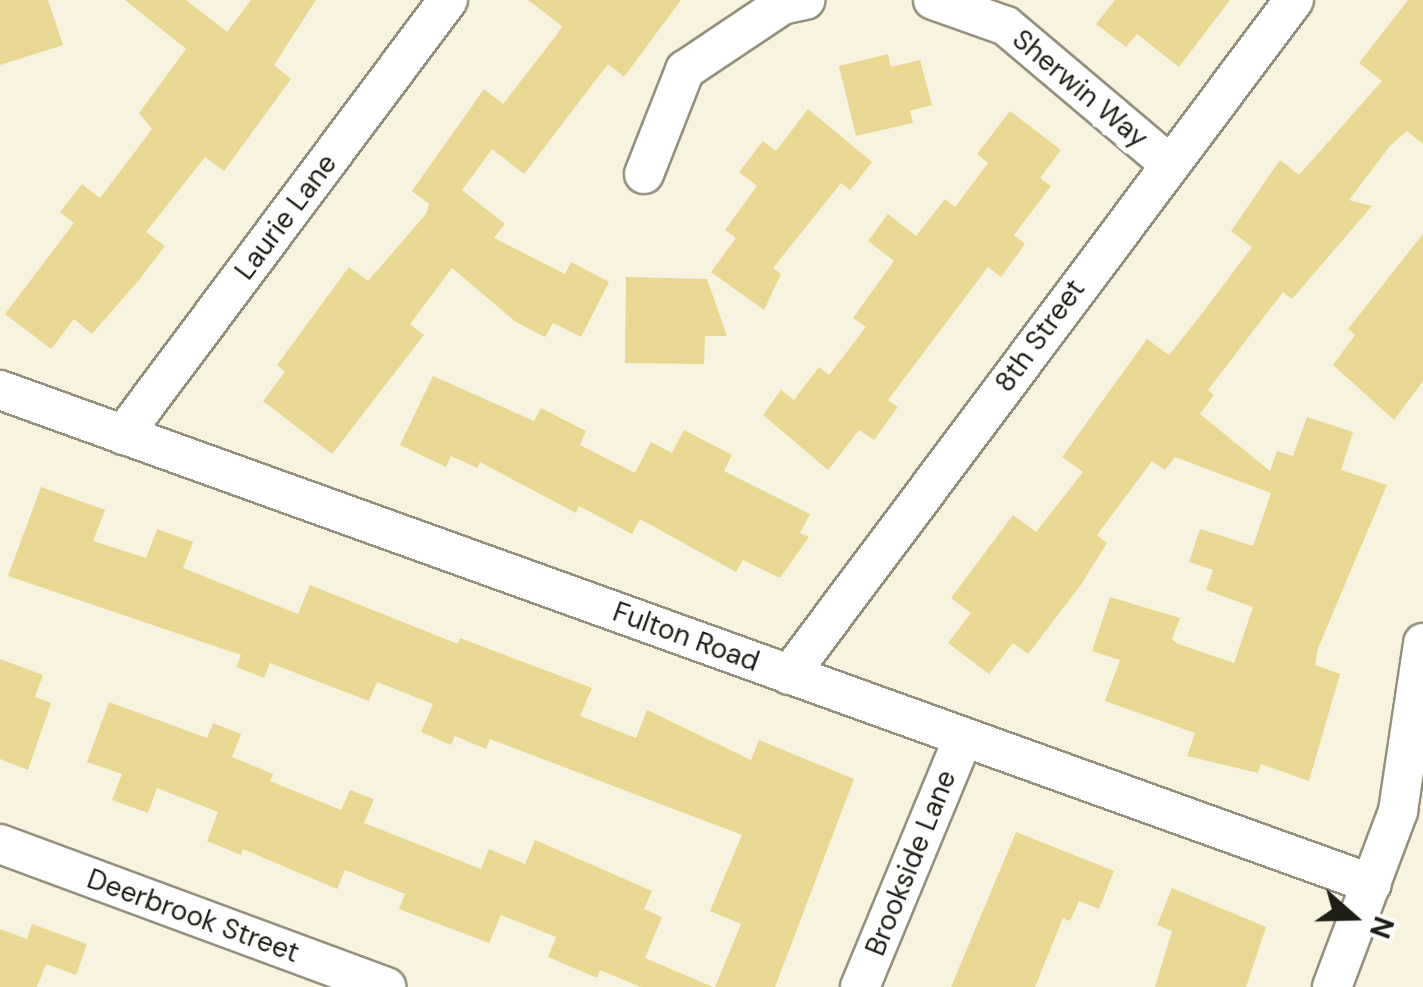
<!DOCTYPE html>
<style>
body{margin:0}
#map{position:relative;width:1423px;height:987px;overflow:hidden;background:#f8f3df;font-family:"DM Sans",sans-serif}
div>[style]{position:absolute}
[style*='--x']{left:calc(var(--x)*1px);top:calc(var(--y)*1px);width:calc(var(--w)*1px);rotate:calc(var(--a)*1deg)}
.building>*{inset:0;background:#e8d893}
.roads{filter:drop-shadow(2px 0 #94907e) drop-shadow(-2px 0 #94907e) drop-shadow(0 2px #94907e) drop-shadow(0 -2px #94907e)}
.minor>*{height:38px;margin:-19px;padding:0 19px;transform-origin:19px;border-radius:19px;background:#fff}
span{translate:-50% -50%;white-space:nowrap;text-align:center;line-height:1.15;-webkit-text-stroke:10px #fff;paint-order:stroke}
.street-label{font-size:28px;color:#1f1e16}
.north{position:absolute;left:1303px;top:867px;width:100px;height:100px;-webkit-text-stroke:8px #fff;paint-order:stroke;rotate:110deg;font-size:28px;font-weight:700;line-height:40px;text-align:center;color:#1f1e16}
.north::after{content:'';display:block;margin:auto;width:35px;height:45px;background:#1f1e16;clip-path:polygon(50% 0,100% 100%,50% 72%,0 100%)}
</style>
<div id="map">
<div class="building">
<i style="clip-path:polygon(0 0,48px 0,63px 45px,0 65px)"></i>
<i style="clip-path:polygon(125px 0,186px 0,227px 32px,251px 0,316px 0,274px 65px,291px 79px,224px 171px,205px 157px,146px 232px,165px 246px,139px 280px,92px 334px,74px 319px,51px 349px,5px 314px,74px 223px,60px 212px,82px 184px,100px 198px,152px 129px,139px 113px,186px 49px)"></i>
<i style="clip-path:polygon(528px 0,681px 0,624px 77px,608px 64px,524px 174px,492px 149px,462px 190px,505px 224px,494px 238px,565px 274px,571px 262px,609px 282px,581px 337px,553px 323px,545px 337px,516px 322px,452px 268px,410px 324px,424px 335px,332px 454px,263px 401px,285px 372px,277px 365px,349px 267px,368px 281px,426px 214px,429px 204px,412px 191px,484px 89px,503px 104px,558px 33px,562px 26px)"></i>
<i style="clip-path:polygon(1115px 0,1230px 0,1179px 67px,1137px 34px,1126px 47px,1096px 24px)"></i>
<i style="clip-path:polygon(1408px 0,1423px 0,1423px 144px,1407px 131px,1390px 146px,1349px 200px,1372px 206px,1292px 299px,1283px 292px,1208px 390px,1214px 395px,1200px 414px,1270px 471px,1277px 451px,1293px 456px,1307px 417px,1353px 432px,1341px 470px,1387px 485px,1318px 648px,1315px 665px,1340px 674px,1309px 781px,1261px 764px,1258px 773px,1187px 756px,1195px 733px,1105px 701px,1120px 660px,1092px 651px,1110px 597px,1180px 618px,1172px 639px,1178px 644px,1234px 663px,1253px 607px,1206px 590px,1213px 570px,1189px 562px,1200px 529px,1253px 546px,1271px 493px,1175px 457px,1165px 470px,1152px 461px,1097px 535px,1107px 543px,1080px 586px,1028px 654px,1013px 643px,989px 674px,948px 643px,971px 613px,951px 598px,1013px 515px,1036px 532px,1083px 472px,1062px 457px,1147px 339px,1169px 355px,1204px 311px,1252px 247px,1231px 231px,1280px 160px,1299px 175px,1382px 81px,1359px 63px)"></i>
<i style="clip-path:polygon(888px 54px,891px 67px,920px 60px,932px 105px,910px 111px,913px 123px,856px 136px,839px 66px)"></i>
<i style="clip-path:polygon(808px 109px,872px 162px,850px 190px,841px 183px,773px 268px,781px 274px,764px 310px,711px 272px,736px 238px,725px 230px,757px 186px,739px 172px,763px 141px,776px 151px)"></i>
<i style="clip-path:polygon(1010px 111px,1061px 150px,1040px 178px,1051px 186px,1014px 235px,1025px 244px,1001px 277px,988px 267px,888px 400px,898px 407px,874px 440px,859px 430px,828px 470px,763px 415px,781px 390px,794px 400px,819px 367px,829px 375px,866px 327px,853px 318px,894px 261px,868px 241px,888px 214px,916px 236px,945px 199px,955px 207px,988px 163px,977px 154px)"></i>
<i style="clip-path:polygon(1423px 234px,1423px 381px,1394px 420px,1333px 365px,1355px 335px,1348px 329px)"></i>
<i style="clip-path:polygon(626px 277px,707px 279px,727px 336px,705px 336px,704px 364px,625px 363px)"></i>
<i style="clip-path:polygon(433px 376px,534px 421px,541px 408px,586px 431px,580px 445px,635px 473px,651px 442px,672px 453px,684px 430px,732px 455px,724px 471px,810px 514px,800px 533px,809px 537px,780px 578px,743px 560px,736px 572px,640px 519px,632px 534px,579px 506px,576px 513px,480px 462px,477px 468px,451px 456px,446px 467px,400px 445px)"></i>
<i style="clip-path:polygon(41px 487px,105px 510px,93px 541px,146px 558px,157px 529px,193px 542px,183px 568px,298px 614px,310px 585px,458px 644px,460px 638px,592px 688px,580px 716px,636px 738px,647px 710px,751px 760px,759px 740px,854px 779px,775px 987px,715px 987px,741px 924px,710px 911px,742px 835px,490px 739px,486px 749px,455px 736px,451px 745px,421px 732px,433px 704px,377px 682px,369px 701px,270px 663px,264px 678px,236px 667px,241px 655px,8px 576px)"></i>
<i style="clip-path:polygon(0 659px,43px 675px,35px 697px,51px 703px,28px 770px,0 759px)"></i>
<i style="clip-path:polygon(109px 702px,207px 738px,213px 723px,241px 734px,232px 757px,273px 774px,270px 781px,341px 810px,350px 790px,374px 799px,364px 823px,481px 869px,489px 849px,525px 864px,535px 840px,652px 891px,644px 909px,662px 917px,645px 958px,713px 987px,641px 987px,600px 970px,597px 978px,548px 957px,556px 937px,501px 915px,489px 943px,399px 909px,405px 894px,345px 870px,337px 889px,243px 849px,241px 855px,207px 841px,218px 812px,157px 788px,148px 813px,112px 800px,122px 774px,87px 762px)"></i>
<i style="clip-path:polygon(1016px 832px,1114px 871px,1099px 909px,1079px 901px,1070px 921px,1063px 918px,1035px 987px,951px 987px)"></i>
<i style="clip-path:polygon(1172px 888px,1266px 927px,1246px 987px,1155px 987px,1172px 931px,1157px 925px)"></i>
<i style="clip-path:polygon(32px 924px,87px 944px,76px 975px,46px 964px,37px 987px,0 987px,0 929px,27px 939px)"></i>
</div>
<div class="roads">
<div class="minor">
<i style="--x:933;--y:0;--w:77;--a:19.6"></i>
<i style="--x:1006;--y:26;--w:212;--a:40.2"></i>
<i style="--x:644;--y:174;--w:112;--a:-68.5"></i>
<i style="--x:685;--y:70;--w:117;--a:-33.8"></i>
<i style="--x:782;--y:5;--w:24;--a:-12"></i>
<i style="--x:0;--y:390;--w:1458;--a:19.8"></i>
<i style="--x:123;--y:435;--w:543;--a:-53.24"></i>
<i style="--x:789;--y:675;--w:843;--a:-53.2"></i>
<i style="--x:0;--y:844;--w:412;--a:20.3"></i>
<i style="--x:860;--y:987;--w:269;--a:-67.5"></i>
<i style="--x:1332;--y:987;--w:188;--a:-69.4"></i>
<i style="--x:1398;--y:811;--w:170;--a:-81.5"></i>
</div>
</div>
<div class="street-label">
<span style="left:1080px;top:89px;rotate:40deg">Sherwin Way</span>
<span style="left:286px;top:217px;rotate:-53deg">Laurie Lane</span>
<span style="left:1040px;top:336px;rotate:-54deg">8th Street</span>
<span style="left:686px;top:637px;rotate:20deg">Fulton Road</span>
<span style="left:911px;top:863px;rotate:-68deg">Brookside Lane</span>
<span style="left:193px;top:916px;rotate:20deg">Deerbrook Street</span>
</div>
<div class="north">N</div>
</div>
